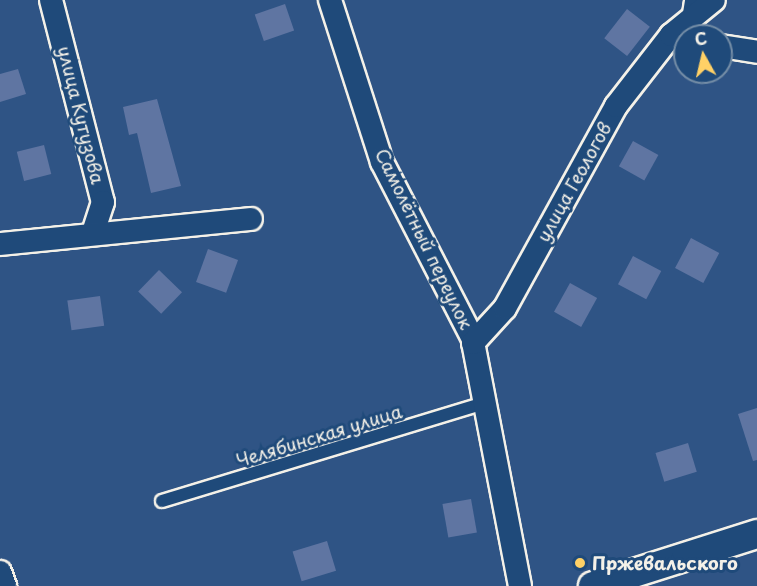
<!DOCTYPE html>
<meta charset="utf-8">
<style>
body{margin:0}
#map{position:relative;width:757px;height:586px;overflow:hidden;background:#2f5485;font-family:"Playpen Sans",sans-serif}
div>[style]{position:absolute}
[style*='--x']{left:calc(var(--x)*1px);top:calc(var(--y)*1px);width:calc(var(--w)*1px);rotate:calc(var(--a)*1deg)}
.building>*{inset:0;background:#5f75a2;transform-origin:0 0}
.roads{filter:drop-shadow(2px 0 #f4f1e8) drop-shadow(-2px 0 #f4f1e8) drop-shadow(0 2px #f4f1e8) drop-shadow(0 -2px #f4f1e8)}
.service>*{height:12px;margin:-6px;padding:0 6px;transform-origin:6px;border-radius:6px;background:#1f4a7a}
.minor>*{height:22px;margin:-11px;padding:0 11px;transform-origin:11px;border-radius:11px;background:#1f4a7a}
.tertiary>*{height:28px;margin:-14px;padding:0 14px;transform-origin:14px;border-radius:14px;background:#1f4a7a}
.dots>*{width:16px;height:16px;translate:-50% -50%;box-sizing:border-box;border:3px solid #1f4a7a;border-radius:50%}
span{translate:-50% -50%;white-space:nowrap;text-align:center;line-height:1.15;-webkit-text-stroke:6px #1f4a7a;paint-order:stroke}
.street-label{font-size:18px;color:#f4f1e8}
.poi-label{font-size:18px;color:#f4f1e8;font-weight:700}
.left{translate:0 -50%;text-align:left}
.north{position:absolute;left:673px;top:24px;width:60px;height:60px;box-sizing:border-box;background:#1f4a7a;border:2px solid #748da6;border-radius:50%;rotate:352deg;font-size:16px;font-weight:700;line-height:24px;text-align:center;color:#f4f1e8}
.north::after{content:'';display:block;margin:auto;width:21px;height:27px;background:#ffd166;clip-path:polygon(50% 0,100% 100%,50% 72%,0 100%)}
</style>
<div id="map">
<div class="building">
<i style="left:285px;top:4px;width:28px;height:32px;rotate:71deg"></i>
<i style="left:627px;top:9px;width:29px;height:37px;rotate:38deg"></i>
<i style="clip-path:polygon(18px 69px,26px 94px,0 102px,0 74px)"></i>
<i style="clip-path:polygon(157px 99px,181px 186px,151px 193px,137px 133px,129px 135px,123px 107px)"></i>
<i style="left:633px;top:141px;width:29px;height:29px;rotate:29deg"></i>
<i style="left:44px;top:145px;width:30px;height:28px;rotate:76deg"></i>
<i style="left:691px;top:238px;width:32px;height:34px;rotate:28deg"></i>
<i style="left:208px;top:249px;width:32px;height:35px;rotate:20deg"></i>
<i style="left:633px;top:256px;width:32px;height:32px;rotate:28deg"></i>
<i style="left:159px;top:270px;width:32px;height:30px;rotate:44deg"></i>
<i style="left:570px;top:283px;width:31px;height:33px;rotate:29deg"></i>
<i style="left:100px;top:296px;width:30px;height:33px;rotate:82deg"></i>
<i style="clip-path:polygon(757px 408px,757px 460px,753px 461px,738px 414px)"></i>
<i style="left:688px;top:443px;width:30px;height:34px;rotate:73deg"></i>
<i style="left:471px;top:499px;width:34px;height:29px;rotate:80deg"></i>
<i style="left:327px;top:541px;width:31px;height:36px;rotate:73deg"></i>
</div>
<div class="roads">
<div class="service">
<i style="--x:688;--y:20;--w:20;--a:-81"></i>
<i style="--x:162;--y:501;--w:337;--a:-16.9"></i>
</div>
<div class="minor">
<i style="--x:51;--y:0;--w:209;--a:75.6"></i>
<i style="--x:103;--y:202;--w:29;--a:108"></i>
<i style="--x:330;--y:0;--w:170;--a:72.2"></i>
<i style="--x:382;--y:162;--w:201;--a:62.8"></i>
<i style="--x:721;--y:46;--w:36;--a:9"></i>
<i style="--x:0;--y:244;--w:252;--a:-5.7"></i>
<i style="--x:0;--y:572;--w:15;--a:70"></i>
<i style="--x:520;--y:586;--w:248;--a:-100.9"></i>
<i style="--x:473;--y:343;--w:47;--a:-47.6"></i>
<i style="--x:505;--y:308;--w:230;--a:-61.2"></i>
<i style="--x:616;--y:106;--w:90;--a:-52.2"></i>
<i style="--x:671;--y:35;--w:55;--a:-39.1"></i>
</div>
<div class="tertiary">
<i style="--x:593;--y:586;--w:172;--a:-17.6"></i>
</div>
</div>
<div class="dots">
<i style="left:580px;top:563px;background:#ffd166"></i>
</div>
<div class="street-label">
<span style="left:81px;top:115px;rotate:76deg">улица Кутузова</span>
<span style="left:574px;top:182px;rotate:-61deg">улица Геологов</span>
<span style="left:424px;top:239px;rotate:64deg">Самолётный переулок</span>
<span style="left:319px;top:436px;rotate:-17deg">Челябинская улица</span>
</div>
<div class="poi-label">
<span class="left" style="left:592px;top:563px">Пржевальского</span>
</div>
<div class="north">С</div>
</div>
